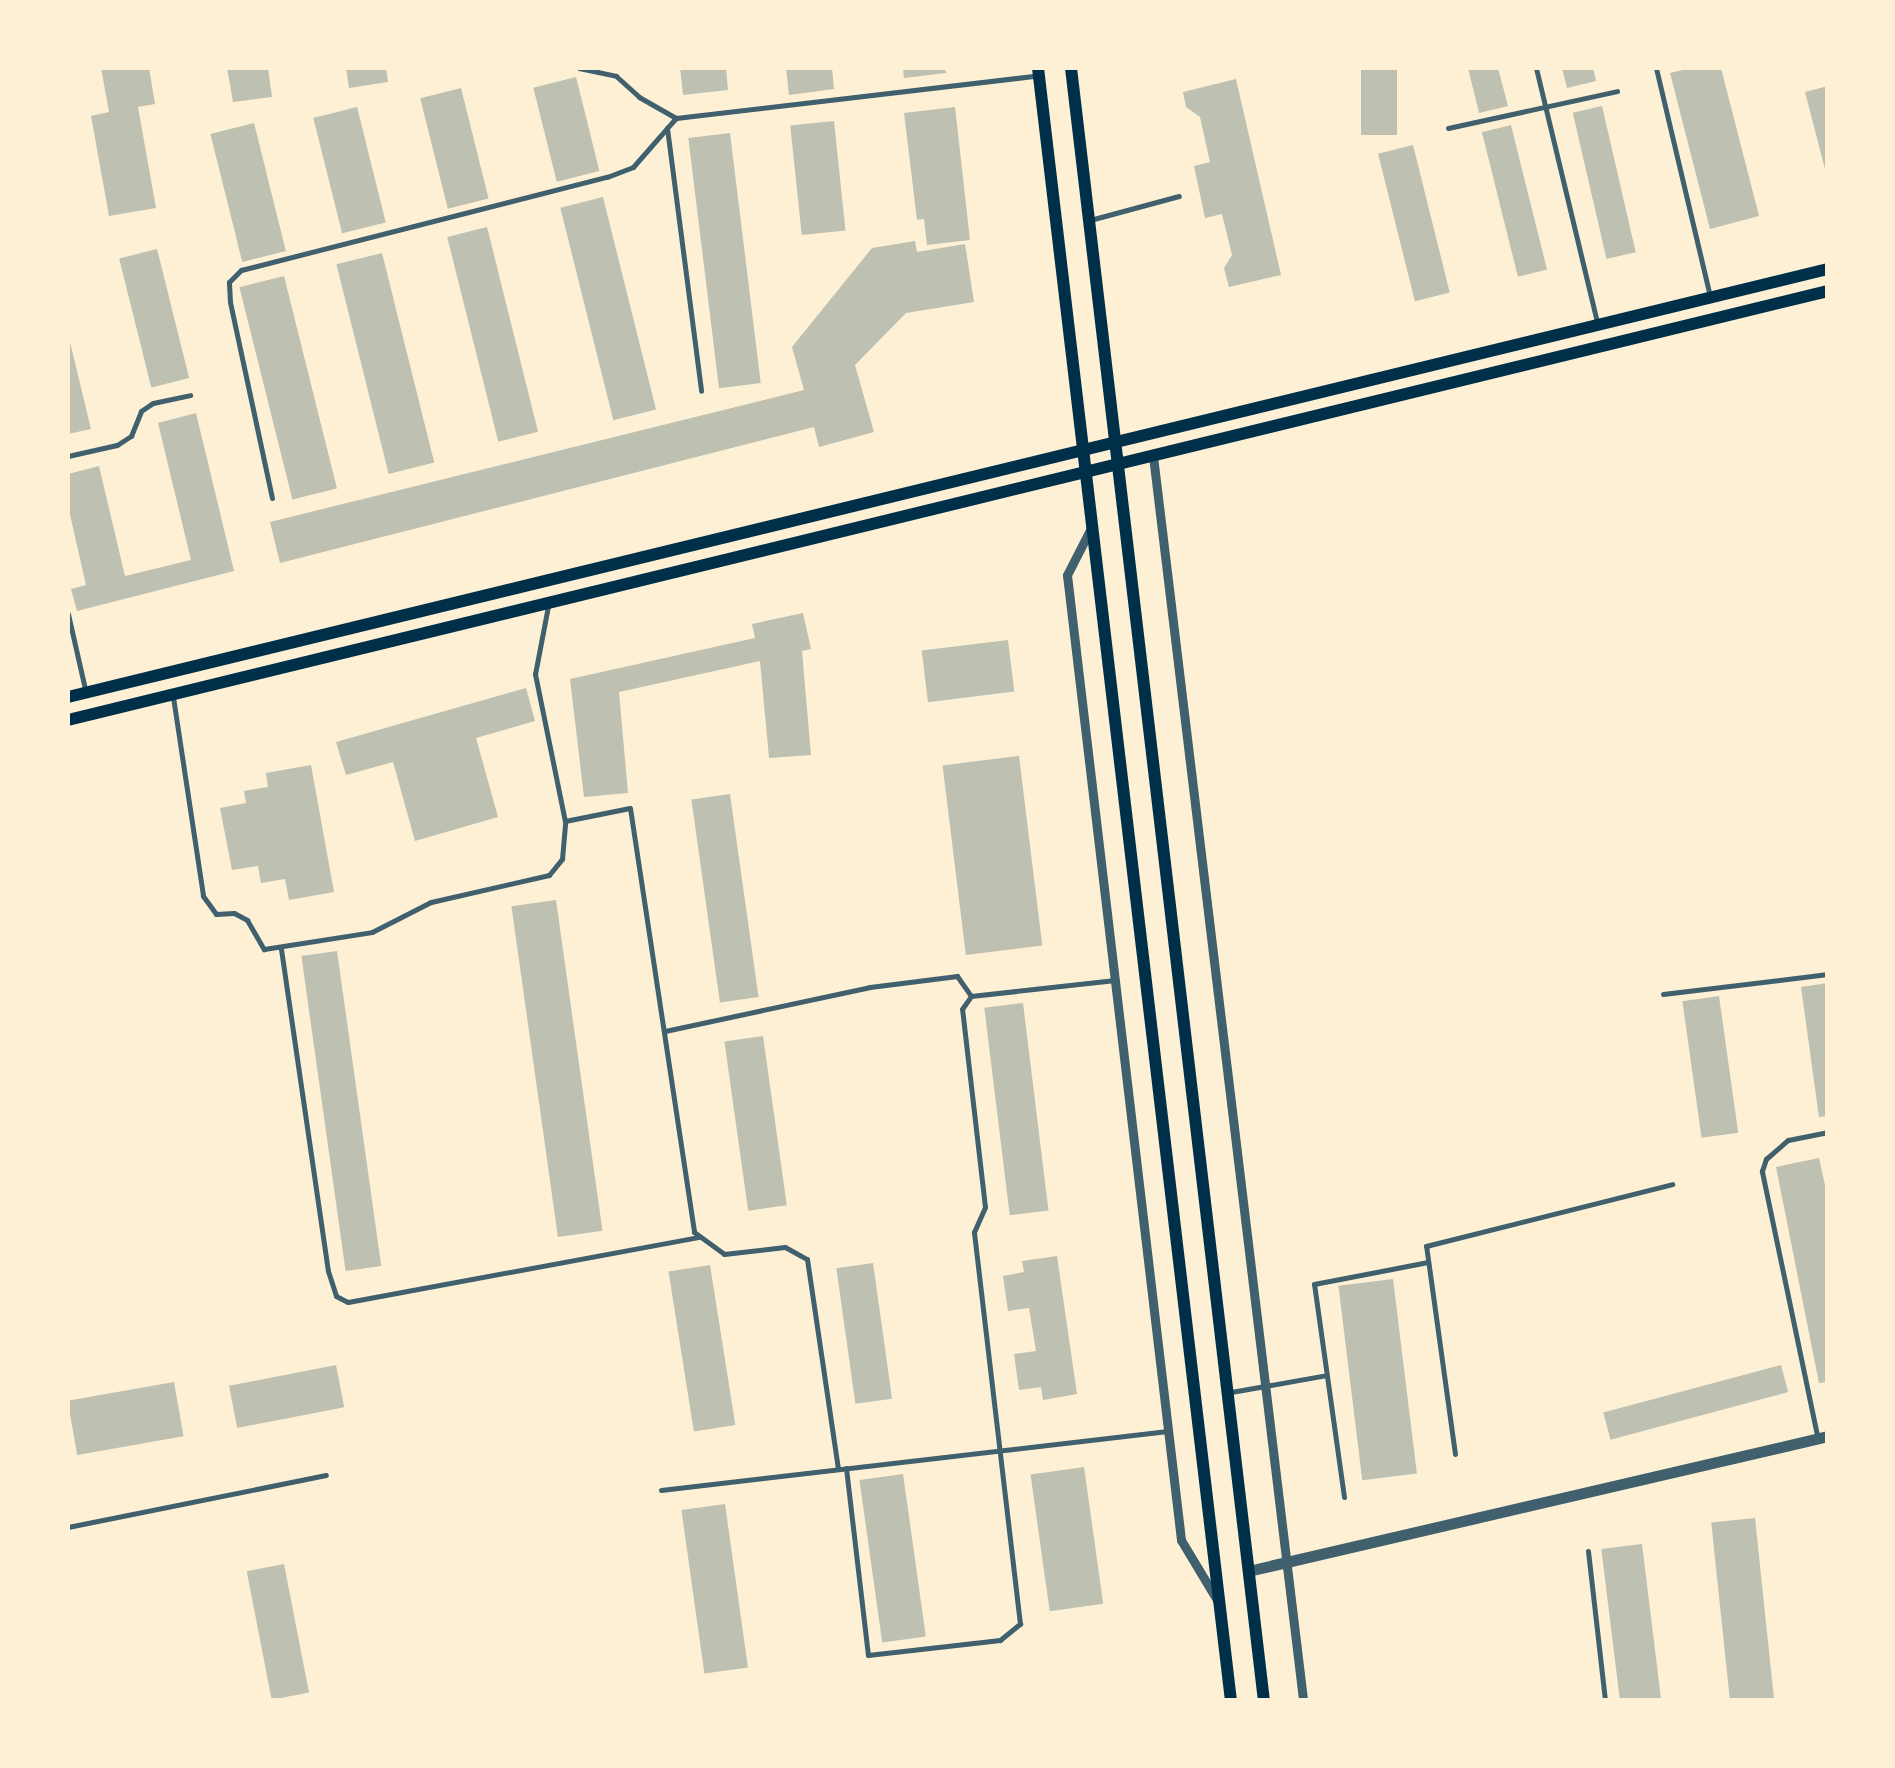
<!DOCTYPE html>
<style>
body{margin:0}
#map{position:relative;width:1895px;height:1768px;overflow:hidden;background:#fdf0d5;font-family:Karla,sans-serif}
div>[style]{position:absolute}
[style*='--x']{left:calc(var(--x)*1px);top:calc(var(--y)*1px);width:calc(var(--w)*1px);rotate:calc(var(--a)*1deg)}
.building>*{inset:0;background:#bec0b2;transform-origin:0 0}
.service>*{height:5px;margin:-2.5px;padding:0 2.5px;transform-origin:2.5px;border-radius:2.5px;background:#3f606c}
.minor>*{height:9px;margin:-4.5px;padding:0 4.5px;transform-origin:4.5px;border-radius:4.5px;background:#3f606c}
.tertiary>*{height:11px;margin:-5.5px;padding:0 5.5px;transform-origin:5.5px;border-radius:5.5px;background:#3f606c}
.secondary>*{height:12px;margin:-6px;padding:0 6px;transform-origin:6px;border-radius:6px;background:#003049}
span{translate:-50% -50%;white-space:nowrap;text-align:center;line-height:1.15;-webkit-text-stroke:8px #fdf0d5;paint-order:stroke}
.frame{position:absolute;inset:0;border:70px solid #fdf0d5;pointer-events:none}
</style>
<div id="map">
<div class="building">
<i style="clip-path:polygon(101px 68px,149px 68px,155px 104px,138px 107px,156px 208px,109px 216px,91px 116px,109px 112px)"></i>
<i style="clip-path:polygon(227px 68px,268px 68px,272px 97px,233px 102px)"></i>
<i style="clip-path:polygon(346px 68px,386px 68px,388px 82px,349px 88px)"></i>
<i style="clip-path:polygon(680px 68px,726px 68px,728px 90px,683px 95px)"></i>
<i style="clip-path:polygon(786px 68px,832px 68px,834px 89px,789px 95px)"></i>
<i style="clip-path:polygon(903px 68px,945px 68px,946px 73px,904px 78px)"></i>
<i style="left:1361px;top:68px;width:36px;height:67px"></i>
<i style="clip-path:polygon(1468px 68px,1498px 68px,1508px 106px,1479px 113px)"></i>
<i style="clip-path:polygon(1562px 68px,1593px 68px,1596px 81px,1567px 88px)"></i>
<i style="clip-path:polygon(1691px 68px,1721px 68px,1759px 216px,1710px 229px,1670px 73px)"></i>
<i style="left:576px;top:77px;width:97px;height:44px;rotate:76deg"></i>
<i style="clip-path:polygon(1236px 79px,1281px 275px,1229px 287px,1224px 268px,1232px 255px,1222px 214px,1205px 218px,1194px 166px,1210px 162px,1200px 117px,1186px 107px,1183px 92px)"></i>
<i style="clip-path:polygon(1828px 86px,1828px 173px,1826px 173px,1805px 92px)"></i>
<i style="left:461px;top:88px;width:114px;height:42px;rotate:76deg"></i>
<i style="left:1602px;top:106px;width:150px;height:30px;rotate:77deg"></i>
<i style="left:357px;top:107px;width:119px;height:45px;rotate:76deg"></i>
<i style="clip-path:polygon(955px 107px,970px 240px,927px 245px,924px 219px,917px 220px,904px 113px)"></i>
<i style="left:834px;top:121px;width:110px;height:44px;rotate:84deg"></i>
<i style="left:254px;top:123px;width:132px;height:45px;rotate:76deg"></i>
<i style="left:1511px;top:125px;width:149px;height:30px;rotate:76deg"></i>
<i style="left:730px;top:133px;width:252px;height:42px;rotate:83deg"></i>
<i style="left:1413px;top:145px;width:152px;height:36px;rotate:76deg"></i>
<i style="left:603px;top:197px;width:219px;height:44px;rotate:76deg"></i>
<i style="left:487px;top:227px;width:211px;height:41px;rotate:76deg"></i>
<i style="clip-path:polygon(915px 241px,917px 252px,965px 244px,974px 302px,906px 313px,855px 365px,874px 432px,819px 447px,814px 427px,280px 563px,270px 522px,804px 390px,792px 347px,872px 248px)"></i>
<i style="left:157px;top:249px;width:133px;height:39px;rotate:76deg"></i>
<i style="left:382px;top:253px;width:216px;height:47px;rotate:76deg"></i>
<i style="left:284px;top:276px;width:219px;height:46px;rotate:76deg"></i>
<i style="clip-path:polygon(68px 334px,91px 429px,68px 434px)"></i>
<i style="clip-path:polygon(196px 413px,234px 571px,77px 611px,71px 589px,86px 585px,68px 506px,68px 474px,99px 466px,125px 576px,191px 560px,158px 423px)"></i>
<i style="clip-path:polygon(803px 613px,811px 649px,802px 651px,811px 755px,769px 758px,760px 661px,619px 692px,628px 793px,584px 797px,570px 679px,755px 638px,752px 624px)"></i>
<i style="left:1008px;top:640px;width:52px;height:87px;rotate:83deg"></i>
<i style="clip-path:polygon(526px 688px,535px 721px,476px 738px,498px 817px,415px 841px,393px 762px,346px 775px,336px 742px)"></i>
<i style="left:1019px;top:756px;width:191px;height:77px;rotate:83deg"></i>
<i style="clip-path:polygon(311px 765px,334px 892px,289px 900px,285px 879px,261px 883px,258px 866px,232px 870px,220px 808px,246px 803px,244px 791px,268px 787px,266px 773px)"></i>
<i style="left:730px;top:794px;width:205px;height:39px;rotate:82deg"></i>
<i style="left:556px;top:900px;width:334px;height:45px;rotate:82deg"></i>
<i style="left:337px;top:951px;width:318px;height:36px;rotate:82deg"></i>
<i style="clip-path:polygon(1828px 983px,1828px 1116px,1819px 1117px,1801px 987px)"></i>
<i style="left:1719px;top:996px;width:138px;height:37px;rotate:82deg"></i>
<i style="left:1023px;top:1003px;width:209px;height:39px;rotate:83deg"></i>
<i style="left:763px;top:1036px;width:171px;height:39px;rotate:82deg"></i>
<i style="clip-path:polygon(1819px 1158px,1828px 1199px,1828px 1382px,1819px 1383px,1776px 1167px)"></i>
<i style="clip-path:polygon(1057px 1256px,1077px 1394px,1043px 1400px,1041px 1387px,1019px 1390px,1014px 1354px,1036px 1351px,1029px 1308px,1008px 1311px,1003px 1276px,1024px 1272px,1022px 1261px)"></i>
<i style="left:873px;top:1263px;width:137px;height:37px;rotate:82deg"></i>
<i style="left:710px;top:1265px;width:162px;height:42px;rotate:81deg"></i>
<i style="left:1393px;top:1279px;width:196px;height:55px;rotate:83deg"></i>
<i style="left:336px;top:1365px;width:43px;height:109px;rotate:79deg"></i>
<i style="left:1781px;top:1365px;width:28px;height:184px;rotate:75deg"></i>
<i style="left:174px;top:1382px;width:55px;height:108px;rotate:80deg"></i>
<i style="left:1084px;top:1467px;width:138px;height:54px;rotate:82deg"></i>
<i style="left:903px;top:1474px;width:164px;height:44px;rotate:82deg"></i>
<i style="left:725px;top:1504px;width:165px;height:44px;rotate:82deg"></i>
<i style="left:1755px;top:1518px;width:183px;height:44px;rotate:84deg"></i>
<i style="left:1642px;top:1544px;width:157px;height:41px;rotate:83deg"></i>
<i style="left:284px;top:1564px;width:131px;height:38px;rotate:79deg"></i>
</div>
<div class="service">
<i style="--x:579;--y:68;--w:38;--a:12"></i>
<i style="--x:616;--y:76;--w:31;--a:42"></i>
<i style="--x:639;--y:97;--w:43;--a:29.6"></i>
<i style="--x:676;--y:118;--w:362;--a:-6.7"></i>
<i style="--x:1536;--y:68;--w:261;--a:76.5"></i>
<i style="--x:1656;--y:68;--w:235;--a:76.7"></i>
<i style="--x:676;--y:118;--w:13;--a:132"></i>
<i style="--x:667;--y:128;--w:265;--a:82.6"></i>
<i style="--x:1448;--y:128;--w:173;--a:-12.3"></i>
<i style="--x:1090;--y:220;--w:92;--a:-15.1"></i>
<i style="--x:68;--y:456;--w:50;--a:-12.7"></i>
<i style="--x:117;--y:445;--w:17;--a:-33"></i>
<i style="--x:131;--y:436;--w:27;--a:-68"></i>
<i style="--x:141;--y:411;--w:14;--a:-34"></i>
<i style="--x:153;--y:403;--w:38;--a:-12"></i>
<i style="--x:272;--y:498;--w:200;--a:-102.1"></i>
<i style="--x:230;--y:302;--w:20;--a:-93"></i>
<i style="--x:229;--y:282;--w:17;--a:-45"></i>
<i style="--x:241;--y:270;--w:378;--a:-14.3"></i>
<i style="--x:607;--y:177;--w:28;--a:-21"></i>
<i style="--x:633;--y:167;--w:52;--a:-48.9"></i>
<i style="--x:548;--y:606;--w:69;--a:100.8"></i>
<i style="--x:535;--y:674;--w:150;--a:78.5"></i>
<i style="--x:565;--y:821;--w:66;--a:-11.3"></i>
<i style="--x:630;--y:808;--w:429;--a:81.4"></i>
<i style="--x:694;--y:1232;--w:37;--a:36"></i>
<i style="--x:724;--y:1254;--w:61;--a:-6.5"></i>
<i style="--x:785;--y:1247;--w:25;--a:29"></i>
<i style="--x:807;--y:1259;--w:212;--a:81.6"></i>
<i style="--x:68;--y:614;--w:77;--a:77.2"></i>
<i style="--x:173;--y:697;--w:201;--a:81.4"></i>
<i style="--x:203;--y:896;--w:22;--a:54"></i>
<i style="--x:216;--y:914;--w:18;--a:-3"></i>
<i style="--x:234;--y:913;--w:15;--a:28"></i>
<i style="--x:247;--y:920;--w:34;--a:60"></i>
<i style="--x:264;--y:949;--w:109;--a:-8.9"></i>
<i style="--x:372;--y:932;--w:66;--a:-27"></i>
<i style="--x:431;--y:902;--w:121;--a:-12.9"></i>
<i style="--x:549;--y:875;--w:21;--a:-51"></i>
<i style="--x:562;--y:859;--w:38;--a:-85"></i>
<i style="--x:281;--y:949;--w:325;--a:81.7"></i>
<i style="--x:328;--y:1271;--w:26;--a:72"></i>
<i style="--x:336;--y:1296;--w:13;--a:27"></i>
<i style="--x:348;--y:1302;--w:356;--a:-10.5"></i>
<i style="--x:1663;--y:994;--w:166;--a:-6.9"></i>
<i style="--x:665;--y:1031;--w:210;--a:-12.1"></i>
<i style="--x:870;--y:987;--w:88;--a:-7.2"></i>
<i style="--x:957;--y:976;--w:24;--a:55"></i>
<i style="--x:971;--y:996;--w:145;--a:-6.3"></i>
<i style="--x:1231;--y:1392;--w:97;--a:-10"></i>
<i style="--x:1817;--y:1435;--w:270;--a:-101.8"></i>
<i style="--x:1762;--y:1171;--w:13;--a:-72"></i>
<i style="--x:1766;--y:1159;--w:29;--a:-41"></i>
<i style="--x:1788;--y:1140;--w:41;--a:-11.3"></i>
<i style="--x:1455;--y:1454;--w:210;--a:-97.9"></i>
<i style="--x:1426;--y:1246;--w:254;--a:-14.1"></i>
<i style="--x:846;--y:1468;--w:188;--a:83.3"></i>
<i style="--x:868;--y:1655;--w:133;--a:-6.5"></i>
<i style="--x:1000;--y:1640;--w:26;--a:-39"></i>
<i style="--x:1020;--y:1624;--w:395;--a:-96.7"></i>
<i style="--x:974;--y:1232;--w:27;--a:-66"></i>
<i style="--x:985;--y:1207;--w:199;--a:-96.6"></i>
<i style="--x:962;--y:1009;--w:16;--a:-55"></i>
<i style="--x:661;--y:1490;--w:510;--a:-6.64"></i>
<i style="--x:1344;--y:1497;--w:215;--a:-98"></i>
<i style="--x:1314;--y:1284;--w:116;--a:-10.9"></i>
<i style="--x:68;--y:1527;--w:263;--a:-11.4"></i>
<i style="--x:1588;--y:1551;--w:150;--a:83.5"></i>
</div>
<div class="minor">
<i style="--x:1153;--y:456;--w:1253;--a:83.12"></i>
<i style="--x:1091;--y:528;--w:53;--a:117.1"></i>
<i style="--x:1067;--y:575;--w:972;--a:83.26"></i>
<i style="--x:1181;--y:1540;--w:70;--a:59"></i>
</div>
<div class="tertiary">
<i style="--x:1248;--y:1571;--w:596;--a:-13.1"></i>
</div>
<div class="secondary">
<i style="--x:1038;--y:68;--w:1643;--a:83.26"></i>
<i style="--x:1071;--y:68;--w:1643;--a:83.26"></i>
<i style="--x:68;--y:697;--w:1811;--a:-13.67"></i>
<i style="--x:68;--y:720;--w:1812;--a:-13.7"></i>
</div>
<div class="frame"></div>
</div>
